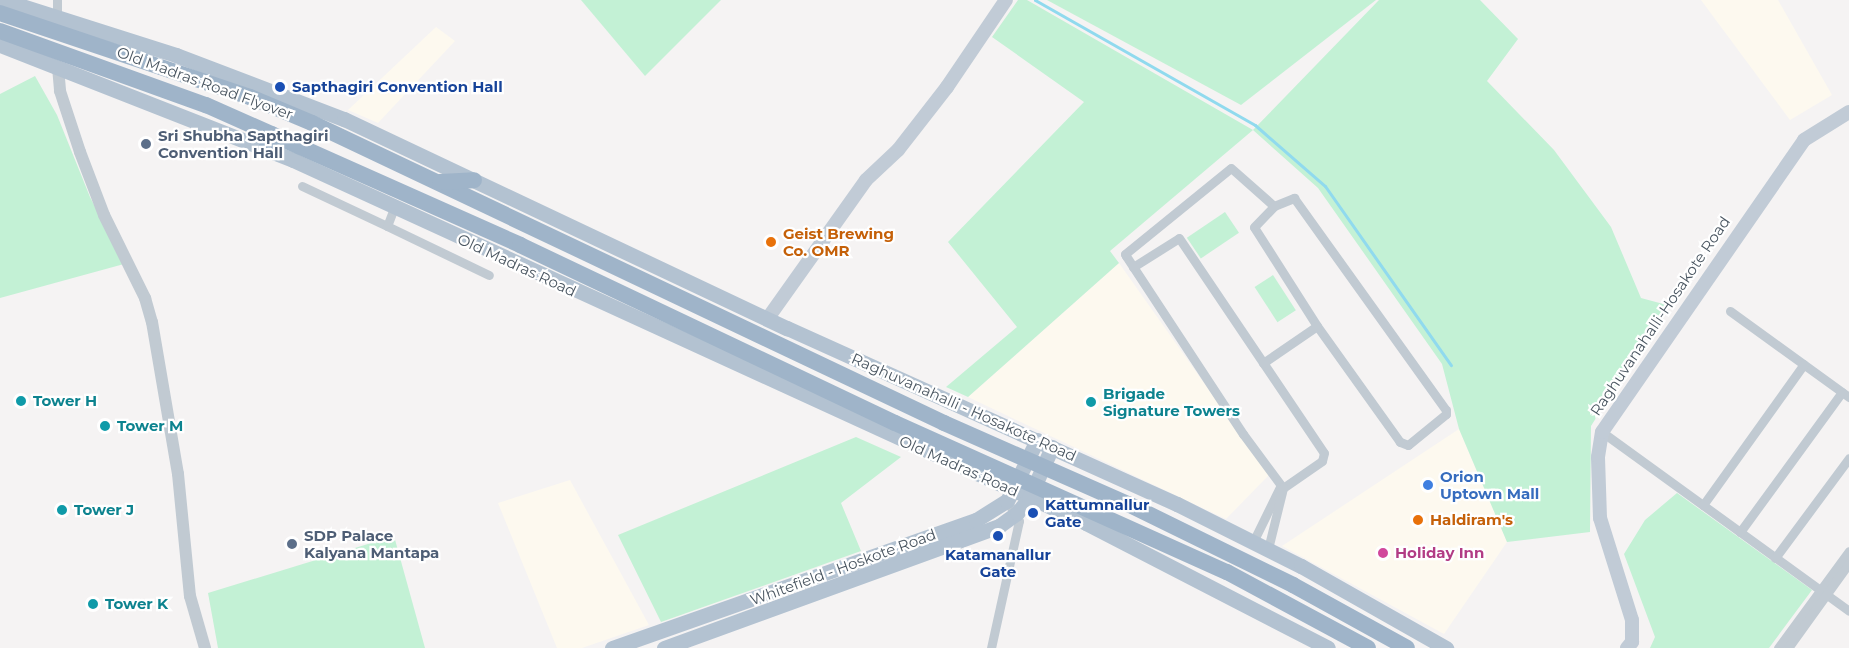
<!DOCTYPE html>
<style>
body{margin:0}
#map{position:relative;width:1849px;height:648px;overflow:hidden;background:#f5f3f3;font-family:Montserrat,sans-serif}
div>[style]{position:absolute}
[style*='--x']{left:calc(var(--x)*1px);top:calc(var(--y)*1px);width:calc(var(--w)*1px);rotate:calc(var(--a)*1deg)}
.commercial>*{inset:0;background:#fdf9ef}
.green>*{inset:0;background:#c3f1d5;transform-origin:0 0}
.stream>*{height:3px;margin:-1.5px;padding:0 1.5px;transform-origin:1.5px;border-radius:1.5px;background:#90daee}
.minor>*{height:9px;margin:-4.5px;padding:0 4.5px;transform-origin:4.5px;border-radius:4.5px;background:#c1cad2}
.tertiary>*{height:12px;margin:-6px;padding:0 6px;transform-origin:6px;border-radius:6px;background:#c1cad2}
.secondary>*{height:14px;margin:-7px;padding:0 7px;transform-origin:7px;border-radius:7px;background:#c1cbd6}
.primary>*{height:15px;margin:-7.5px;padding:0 7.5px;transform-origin:7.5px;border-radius:7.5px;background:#b3c2d1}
.trunk>*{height:16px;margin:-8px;padding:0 8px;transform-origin:8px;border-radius:8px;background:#9fb4c9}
.dots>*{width:16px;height:16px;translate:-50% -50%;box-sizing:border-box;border:3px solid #fff;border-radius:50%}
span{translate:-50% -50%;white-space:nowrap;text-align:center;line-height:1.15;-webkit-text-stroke:4.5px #fff;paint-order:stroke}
.street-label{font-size:15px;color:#4a5661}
.transit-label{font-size:15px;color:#164399;font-weight:700}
.left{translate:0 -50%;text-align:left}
.service-label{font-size:15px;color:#4e5e75;font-weight:700}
.food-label{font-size:15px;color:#c56008;font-weight:700}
.culture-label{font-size:15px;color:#0d838f;font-weight:700}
.shop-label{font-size:15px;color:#366cbe;font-weight:700}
.hotel-label{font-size:15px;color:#b23c85;font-weight:700}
</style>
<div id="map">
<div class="commercial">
<i style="clip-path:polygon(1701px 0,1778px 0,1832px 95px,1790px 120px)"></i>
<i style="clip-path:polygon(436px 27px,455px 41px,378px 123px,348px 110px)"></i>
<i style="clip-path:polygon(1119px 263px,1269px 475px,1226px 519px,968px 397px)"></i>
<i style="clip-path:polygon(1459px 429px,1507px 542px,1444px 634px,1282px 546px)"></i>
<i style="clip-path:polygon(570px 480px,649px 625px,582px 648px,557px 648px,498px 503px)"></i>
</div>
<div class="green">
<i style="clip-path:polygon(581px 0,721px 0,645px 76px)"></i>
<i style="clip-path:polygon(1018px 0,1027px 0,1253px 130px,1379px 0,1480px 0,1518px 39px,1487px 81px,1554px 150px,1611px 227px,1641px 298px,1667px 305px,1591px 426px,1590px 532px,1507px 542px,1459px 429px,1442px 364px,1318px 188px,1253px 130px,1110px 251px,1119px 263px,968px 397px,946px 387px,1017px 327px,948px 242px,1084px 102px,992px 37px)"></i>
<i style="clip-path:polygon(1047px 0,1376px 0,1241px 105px)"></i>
<i style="clip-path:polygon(35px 76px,57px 115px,90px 197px,124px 264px,0 298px,0 94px)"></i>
<i style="left:1225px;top:212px;width:25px;height:46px;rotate:56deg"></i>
<i style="left:1273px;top:275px;width:42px;height:22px;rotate:57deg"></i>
<i style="clip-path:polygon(856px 437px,901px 457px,841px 503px,861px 551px,661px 622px,618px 535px)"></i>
<i style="clip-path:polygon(1677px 493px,1812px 590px,1769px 648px,1650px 648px,1655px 637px,1624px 554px,1645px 520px)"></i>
<i style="clip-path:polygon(394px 536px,425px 648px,218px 648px,208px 593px)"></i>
</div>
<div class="stream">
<i style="--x:1035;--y:0;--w:253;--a:29.6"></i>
<i style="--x:1255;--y:125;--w:93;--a:41.1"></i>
<i style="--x:1325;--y:186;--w:219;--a:54.9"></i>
</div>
<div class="minor">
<i style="--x:57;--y:18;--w:18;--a:-90"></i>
<i style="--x:302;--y:186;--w:94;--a:25.2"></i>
<i style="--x:394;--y:208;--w:19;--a:111"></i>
<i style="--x:387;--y:226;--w:113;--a:25.7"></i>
<i style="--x:1133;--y:267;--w:54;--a:-32.2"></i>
<i style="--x:1179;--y:238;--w:259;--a:56"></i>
<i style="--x:1324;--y:453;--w:8;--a:104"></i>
<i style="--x:1322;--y:461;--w:47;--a:145.3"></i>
<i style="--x:1283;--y:488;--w:67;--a:-126.5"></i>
<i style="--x:1243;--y:434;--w:213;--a:-123.3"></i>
<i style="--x:1126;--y:256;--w:2;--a:-117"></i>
<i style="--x:1125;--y:254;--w:136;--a:-39.1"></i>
<i style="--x:1231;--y:168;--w:57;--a:41.5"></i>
<i style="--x:1274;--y:206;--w:22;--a:-22"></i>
<i style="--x:1294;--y:198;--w:261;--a:54.4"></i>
<i style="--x:1446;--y:410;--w:4;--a:90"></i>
<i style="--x:1446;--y:414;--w:49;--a:140.8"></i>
<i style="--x:1408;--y:445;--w:9;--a:-159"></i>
<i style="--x:1400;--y:442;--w:143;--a:-125.6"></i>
<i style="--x:1317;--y:326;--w:117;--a:-122.5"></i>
<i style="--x:1254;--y:227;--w:29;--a:-46"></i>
<i style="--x:1730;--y:311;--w:147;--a:35.9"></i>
<i style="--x:1263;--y:363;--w:65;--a:-34.4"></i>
<i style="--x:1602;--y:432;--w:305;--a:35.9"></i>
<i style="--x:1703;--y:505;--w:173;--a:-54.4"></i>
<i style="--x:1740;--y:532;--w:173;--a:-53.9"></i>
<i style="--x:1253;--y:542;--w:61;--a:-63.9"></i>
<i style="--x:1268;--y:549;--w:63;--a:-76.2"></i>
<i style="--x:1775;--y:558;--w:124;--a:-53.5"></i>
<i style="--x:991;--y:648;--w:130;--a:-77.6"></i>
<i style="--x:1019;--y:521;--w:23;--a:-121"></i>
<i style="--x:1778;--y:648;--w:120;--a:-53.8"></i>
<i style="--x:1788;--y:648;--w:105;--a:-54.3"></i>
</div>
<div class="tertiary">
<i style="--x:58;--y:67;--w:24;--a:85"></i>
<i style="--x:60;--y:91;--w:64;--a:71.8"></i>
<i style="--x:80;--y:152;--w:67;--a:69.1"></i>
<i style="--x:104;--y:215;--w:93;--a:63.7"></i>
<i style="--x:145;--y:298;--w:25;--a:74"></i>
<i style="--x:152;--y:322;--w:154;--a:80.3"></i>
<i style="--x:178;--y:474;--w:123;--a:84.4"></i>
<i style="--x:190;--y:596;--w:54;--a:73.9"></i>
</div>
<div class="secondary">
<i style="--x:768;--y:318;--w:169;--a:-54.6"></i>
<i style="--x:866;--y:180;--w:44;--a:-43.2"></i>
<i style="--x:898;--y:150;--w:80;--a:-52.1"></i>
<i style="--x:947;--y:87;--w:105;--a:-55.9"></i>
<i style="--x:1627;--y:648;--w:8;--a:-50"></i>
<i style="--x:1632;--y:642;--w:22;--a:-90"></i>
<i style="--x:1632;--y:620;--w:107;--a:-107.4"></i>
<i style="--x:1600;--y:518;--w:61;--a:-91.9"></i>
<i style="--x:1598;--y:457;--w:25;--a:-81"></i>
<i style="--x:1602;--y:432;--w:355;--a:-55.3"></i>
<i style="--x:1804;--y:140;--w:53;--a:-31.9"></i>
</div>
<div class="primary">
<i style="--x:3;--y:0;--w:182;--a:17.6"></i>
<i style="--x:176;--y:55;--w:180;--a:20.9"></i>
<i style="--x:344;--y:119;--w:490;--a:25.3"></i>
<i style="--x:787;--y:328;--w:428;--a:24.3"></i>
<i style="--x:1177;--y:504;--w:139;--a:26.6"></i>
<i style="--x:1301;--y:566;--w:167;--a:29.5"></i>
<i style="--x:0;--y:45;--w:315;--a:21.4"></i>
<i style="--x:293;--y:160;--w:872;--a:24.6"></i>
<i style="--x:1086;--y:523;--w:272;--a:27.3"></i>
<i style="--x:612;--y:648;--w:386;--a:-19.4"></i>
<i style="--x:976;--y:520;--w:36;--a:-32"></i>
<i style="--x:1007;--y:501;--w:68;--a:-63.8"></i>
<i style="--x:664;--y:648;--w:357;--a:-20"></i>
<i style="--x:999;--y:526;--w:22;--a:-36"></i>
<i style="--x:1017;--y:513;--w:19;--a:-51"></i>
<i style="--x:1029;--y:498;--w:56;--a:-65.7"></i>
</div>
<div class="trunk">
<i style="--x:0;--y:13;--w:264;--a:18.6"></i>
<i style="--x:250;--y:97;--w:67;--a:22.8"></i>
<i style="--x:312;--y:123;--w:700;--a:25.39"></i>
<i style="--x:944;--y:423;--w:201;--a:23.8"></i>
<i style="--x:1128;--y:504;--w:184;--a:26.1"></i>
<i style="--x:1293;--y:585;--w:130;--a:28.9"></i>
<i style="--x:0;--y:31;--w:219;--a:19.8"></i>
<i style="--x:206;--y:105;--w:344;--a:24"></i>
<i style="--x:520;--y:245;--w:415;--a:25.4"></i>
<i style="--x:895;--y:423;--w:364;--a:24.2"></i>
<i style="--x:1227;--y:572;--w:160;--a:28.3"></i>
<i style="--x:266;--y:149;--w:16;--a:-68"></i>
<i style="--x:440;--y:182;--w:34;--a:-3"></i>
</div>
<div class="dots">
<i style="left:280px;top:87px;background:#1a4fb4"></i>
<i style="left:146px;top:144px;background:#5c6f8a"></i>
<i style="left:771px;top:242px;background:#e8710a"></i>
<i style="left:21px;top:401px;background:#0f9aa8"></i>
<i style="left:1091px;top:402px;background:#0f9aa8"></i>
<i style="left:105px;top:426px;background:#0f9aa8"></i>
<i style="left:1428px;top:485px;background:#3f7fe0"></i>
<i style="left:62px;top:510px;background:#0f9aa8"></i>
<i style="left:1033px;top:513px;background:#1a4fb4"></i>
<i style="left:1418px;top:520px;background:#e8710a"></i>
<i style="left:998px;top:536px;background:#1a4fb4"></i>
<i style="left:292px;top:544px;background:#5c6f8a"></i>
<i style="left:1383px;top:553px;background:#d1479c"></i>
<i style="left:93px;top:604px;background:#0f9aa8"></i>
</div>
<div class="street-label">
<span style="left:205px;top:83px;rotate:20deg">Old Madras Road Flyover</span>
<span style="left:517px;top:265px;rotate:25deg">Old Madras Road</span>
<span style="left:1660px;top:316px;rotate:-56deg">Raghuvanahalli-Hosakote Road</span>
<span style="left:964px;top:407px;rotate:24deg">Raghuvanahalli - Hosakote Road</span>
<span style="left:959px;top:466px;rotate:24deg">Old Madras Road</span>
<span style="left:843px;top:567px;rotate:-20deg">Whitefield - Hoskote Road</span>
</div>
<div class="transit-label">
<span class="left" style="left:292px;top:87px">Sapthagiri Convention Hall</span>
<span class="left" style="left:1045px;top:513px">Kattumnallur<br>Gate</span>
<span style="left:998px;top:563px">Katamanallur<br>Gate</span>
</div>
<div class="service-label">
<span class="left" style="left:158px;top:144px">Sri Shubha Sapthagiri<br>Convention Hall</span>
<span class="left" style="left:304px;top:544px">SDP Palace<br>Kalyana Mantapa</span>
</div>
<div class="food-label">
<span class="left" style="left:783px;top:242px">Geist Brewing<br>Co. OMR</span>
<span class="left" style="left:1430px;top:520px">Haldiram's</span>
</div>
<div class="culture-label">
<span class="left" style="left:1103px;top:402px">Brigade<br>Signature Towers</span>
<span class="left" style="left:33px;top:401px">Tower H</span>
<span class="left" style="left:117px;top:426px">Tower M</span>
<span class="left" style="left:74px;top:510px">Tower J</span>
<span class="left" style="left:105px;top:604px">Tower K</span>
</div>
<div class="shop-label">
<span class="left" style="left:1440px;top:485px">Orion<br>Uptown Mall</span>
</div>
<div class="hotel-label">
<span class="left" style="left:1395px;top:553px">Holiday Inn</span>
</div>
</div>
